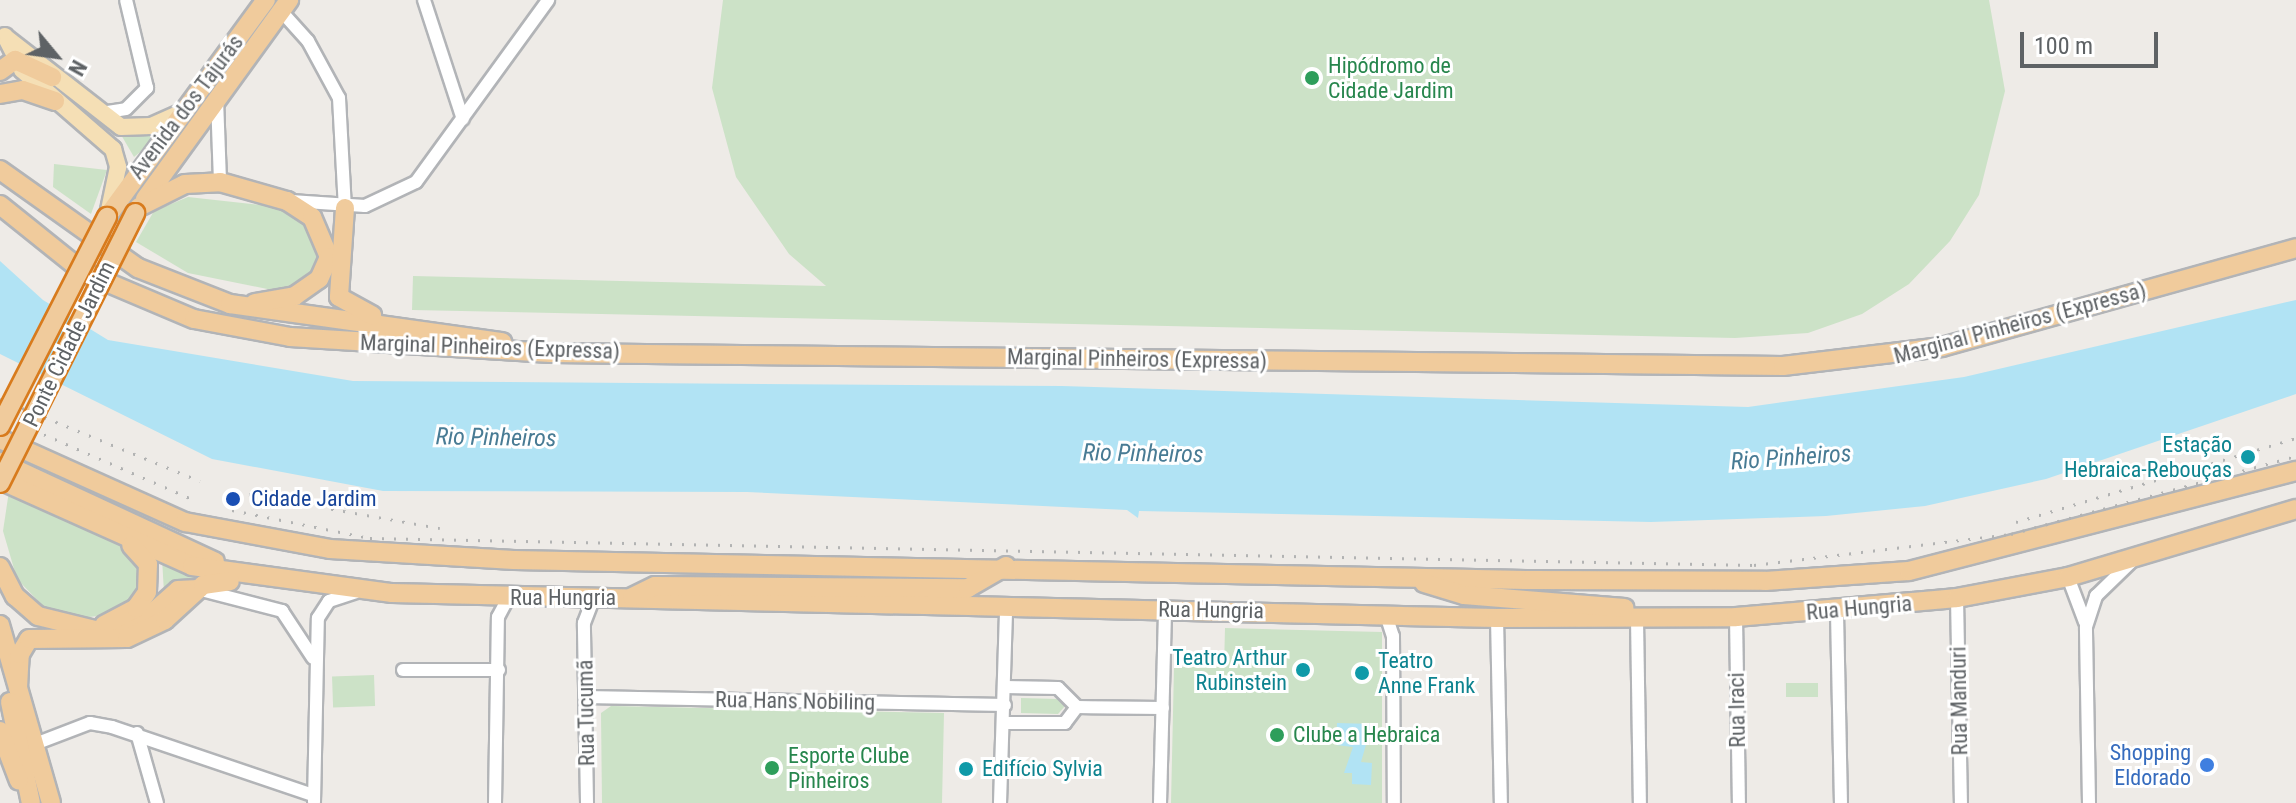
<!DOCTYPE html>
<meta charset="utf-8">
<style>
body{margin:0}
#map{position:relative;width:2296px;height:803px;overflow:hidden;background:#eeebe7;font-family:"Roboto Condensed",sans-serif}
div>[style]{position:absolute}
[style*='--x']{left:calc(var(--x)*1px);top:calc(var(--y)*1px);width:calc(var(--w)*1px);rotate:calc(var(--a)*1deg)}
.green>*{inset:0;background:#cce2c7;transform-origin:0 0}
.water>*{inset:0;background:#b1e3f4}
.roads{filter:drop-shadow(2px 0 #b2b4b7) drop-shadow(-2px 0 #b2b4b7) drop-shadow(0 2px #b2b4b7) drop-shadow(0 -2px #b2b4b7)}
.minor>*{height:12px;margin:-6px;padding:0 6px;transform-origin:6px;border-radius:6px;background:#fff}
.major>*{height:16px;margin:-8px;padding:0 8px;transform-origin:8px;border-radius:8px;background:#f5dfb5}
.highway>*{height:18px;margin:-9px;padding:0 9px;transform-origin:9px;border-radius:9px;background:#f0cb9c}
.rail>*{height:3px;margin-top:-1.5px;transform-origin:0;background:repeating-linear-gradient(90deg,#b2b3b3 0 2px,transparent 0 12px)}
.bridges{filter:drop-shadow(2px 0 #d87b1d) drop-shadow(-2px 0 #d87b1d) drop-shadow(0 2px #d87b1d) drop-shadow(0 -2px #d87b1d)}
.highway-bridge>*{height:18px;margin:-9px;padding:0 9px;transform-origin:9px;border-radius:9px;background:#f0cb9c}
.dots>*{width:22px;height:22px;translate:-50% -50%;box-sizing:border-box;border:4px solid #fff;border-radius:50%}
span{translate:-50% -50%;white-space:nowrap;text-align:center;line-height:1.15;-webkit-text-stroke:6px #fff;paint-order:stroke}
.leisure-label{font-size:22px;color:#27864d}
.left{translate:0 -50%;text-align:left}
.street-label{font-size:22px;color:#5e6265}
.culture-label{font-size:22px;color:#0d838f}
.right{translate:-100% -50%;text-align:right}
.transit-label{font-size:22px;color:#164399}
.shop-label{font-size:22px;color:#366cbe}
.water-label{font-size:24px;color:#487b94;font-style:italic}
.north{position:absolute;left:16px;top:16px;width:80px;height:80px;-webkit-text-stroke:6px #fff;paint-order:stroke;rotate:119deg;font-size:22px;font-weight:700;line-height:32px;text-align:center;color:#5e6265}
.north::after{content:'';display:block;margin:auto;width:28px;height:36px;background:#5e6265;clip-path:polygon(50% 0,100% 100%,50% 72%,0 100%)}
.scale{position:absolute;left:2020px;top:32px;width:138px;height:36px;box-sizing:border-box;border:4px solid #5e6265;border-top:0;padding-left:10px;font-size:24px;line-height:28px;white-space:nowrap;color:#5e6265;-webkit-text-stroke:6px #fff;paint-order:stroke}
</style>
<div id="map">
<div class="green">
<i style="clip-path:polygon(723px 0,1989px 0,2005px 91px,1979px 195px,1950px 241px,1909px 284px,1862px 314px,1808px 333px,1735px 338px,412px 310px,413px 276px,826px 286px,789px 254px,736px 177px,712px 88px)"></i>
<i style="clip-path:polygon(120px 133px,150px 136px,151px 143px,134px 157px)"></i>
<i style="clip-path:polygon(54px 164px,107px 170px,91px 214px,53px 187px)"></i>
<i style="clip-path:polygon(188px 197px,287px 208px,312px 222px,323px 256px,302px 288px,282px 292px,188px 273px,136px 242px,154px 211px)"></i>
<i style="clip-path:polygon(9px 491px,129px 548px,143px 567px,141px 590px,114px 614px,81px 618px,44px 607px,17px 579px,3px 531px)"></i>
<i style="clip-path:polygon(162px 558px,209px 573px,164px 593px)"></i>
<i style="clip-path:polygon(1225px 628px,1382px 632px,1382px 803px,1171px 803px,1174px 667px,1224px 667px)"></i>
<i style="left:374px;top:675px;width:31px;height:42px;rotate:88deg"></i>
<i style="left:1818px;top:683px;width:14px;height:32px;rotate:90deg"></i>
<i style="clip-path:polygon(1021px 698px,1058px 699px,1065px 706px,1058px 714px,1021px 713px)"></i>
<i style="clip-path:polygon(611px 706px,944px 713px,942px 803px,602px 803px,601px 713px)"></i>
</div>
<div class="water">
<i style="clip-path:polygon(0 261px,43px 300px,108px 340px,353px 381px,1062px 386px,1748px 407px,1964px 377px,2296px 300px,2296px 394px,2046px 479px,1925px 506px,1826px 516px,1651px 522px,1139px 511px,1138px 518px,1127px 510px,747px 492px,383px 491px,212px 459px,0 354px)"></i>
<i style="clip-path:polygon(1337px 723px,1372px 724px,1361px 762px,1372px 763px,1371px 785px,1352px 784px,1352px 773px,1344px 773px,1353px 747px,1336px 745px)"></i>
</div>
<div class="roads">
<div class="minor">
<i style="--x:424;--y:0;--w:125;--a:71.9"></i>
<i style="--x:281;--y:11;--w:40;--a:48"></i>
<i style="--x:308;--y:41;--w:65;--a:61.5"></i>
<i style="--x:339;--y:98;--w:110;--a:86.9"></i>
<i style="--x:217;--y:99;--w:83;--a:87.9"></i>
<i style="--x:101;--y:113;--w:25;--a:-9"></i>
<i style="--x:126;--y:109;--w:30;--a:-45"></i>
<i style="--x:147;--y:88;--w:90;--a:-103.4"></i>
<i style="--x:291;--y:201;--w:74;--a:3.9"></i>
<i style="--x:365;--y:206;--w:56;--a:-25.2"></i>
<i style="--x:416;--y:182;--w:225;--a:-54"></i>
<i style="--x:2068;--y:577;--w:48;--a:69.3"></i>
<i style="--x:201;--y:590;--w:84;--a:14.5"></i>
<i style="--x:282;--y:611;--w:56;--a:56.6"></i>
<i style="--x:1957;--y:598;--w:205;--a:88.9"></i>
<i style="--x:1837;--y:613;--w:190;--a:88.8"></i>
<i style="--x:1386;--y:615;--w:22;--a:72"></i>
<i style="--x:1393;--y:636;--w:167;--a:89.7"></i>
<i style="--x:1736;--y:617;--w:186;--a:89.1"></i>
<i style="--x:1497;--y:618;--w:185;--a:88.8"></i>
<i style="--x:1637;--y:619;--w:184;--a:89.1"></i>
<i style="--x:403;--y:670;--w:96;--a:0"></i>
<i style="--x:1005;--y:687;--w:53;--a:1.1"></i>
<i style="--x:1058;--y:688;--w:27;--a:45"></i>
<i style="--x:1077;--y:707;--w:20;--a:127"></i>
<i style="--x:1065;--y:723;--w:60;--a:180"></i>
<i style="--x:586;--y:697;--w:419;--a:1.1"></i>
<i style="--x:1077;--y:707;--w:86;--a:0.7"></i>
<i style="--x:137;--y:733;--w:73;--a:74.1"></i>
<i style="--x:35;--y:744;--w:59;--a:-20.9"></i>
<i style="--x:90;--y:723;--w:22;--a:10"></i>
<i style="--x:112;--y:727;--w:212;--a:18.7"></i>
<i style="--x:314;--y:802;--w:184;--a:-88.8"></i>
<i style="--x:318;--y:618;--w:20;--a:-57"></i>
<i style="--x:329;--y:601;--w:28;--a:-18"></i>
<i style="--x:495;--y:803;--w:186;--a:-89.1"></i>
<i style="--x:498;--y:617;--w:21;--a:-62"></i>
<i style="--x:587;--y:803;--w:180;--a:-91"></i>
<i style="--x:584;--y:623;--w:26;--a:-69"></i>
<i style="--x:1000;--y:803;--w:195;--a:-88.2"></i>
<i style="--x:1160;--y:803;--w:194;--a:-88.5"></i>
<i style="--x:2089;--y:803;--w:176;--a:-91"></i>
<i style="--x:2086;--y:627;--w:33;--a:-72"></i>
<i style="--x:2096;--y:596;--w:47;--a:-44.1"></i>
</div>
<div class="major">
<i style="--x:5;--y:36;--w:38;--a:63"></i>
<i style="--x:22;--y:70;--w:121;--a:41"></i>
<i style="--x:113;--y:149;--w:19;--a:74"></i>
<i style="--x:118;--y:167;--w:49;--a:101.8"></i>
<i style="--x:8;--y:39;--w:143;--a:37.9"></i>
<i style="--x:121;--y:127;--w:30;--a:-2"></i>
<i style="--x:151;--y:126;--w:35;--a:-24"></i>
</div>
<div class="highway">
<i style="--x:0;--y:71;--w:19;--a:-36"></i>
<i style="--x:15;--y:60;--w:41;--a:24.7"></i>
<i style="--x:0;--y:94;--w:23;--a:-10"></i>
<i style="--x:23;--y:90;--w:34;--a:19"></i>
<i style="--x:0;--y:170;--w:169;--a:35.4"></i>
<i style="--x:138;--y:268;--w:99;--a:21.4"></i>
<i style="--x:230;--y:304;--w:275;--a:8"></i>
<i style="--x:145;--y:199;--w:246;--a:-54.1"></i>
<i style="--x:0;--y:205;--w:109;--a:38.7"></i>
<i style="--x:85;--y:273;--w:118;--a:22.9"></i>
<i style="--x:194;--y:319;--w:98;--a:10.6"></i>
<i style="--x:290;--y:337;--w:261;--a:3.5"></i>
<i style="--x:551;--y:353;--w:1232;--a:0.6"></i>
<i style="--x:1783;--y:366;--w:160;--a:-6.8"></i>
<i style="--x:1942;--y:347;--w:368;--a:-15.6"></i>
<i style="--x:139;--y:207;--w:51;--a:-26.6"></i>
<i style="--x:185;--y:184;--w:35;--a:-3"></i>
<i style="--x:220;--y:182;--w:70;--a:15.8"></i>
<i style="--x:287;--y:201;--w:30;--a:33"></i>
<i style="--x:312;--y:217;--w:43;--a:67"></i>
<i style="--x:329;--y:257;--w:24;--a:114"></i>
<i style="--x:319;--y:279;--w:29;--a:145"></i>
<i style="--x:295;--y:296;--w:41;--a:170.1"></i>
<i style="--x:345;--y:208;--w:89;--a:93.9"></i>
<i style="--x:339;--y:297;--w:38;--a:29"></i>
<i style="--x:107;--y:217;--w:269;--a:-53.8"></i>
<i style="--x:0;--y:439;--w:203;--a:24.2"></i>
<i style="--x:185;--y:522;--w:147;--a:10.5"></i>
<i style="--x:330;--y:549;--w:184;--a:3.4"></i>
<i style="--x:514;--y:560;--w:1017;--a:1.13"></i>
<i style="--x:1531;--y:580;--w:234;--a:0.2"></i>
<i style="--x:1765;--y:581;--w:144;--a:-4"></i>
<i style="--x:1909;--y:571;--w:400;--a:-14.5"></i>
<i style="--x:0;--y:462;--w:237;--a:24.9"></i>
<i style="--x:0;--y:480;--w:210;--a:24.1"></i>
<i style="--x:192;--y:566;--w:202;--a:7.7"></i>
<i style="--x:392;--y:593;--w:1105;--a:1.3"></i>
<i style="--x:1497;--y:618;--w:239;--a:-0.2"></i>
<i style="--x:1736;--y:617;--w:222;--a:-4.9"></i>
<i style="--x:1957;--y:598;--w:113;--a:-10.7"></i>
<i style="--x:2068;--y:577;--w:238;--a:-16.6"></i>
<i style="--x:0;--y:567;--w:33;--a:63"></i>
<i style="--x:15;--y:596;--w:30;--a:41"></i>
<i style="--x:38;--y:616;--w:63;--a:13.8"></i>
<i style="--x:99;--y:631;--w:44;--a:-11.8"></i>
<i style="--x:142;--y:622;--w:48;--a:-41.6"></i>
<i style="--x:178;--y:590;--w:21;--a:-3"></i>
<i style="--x:1424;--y:583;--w:42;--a:16.7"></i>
<i style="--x:1464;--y:595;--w:161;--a:4.6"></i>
<i style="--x:632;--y:597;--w:25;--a:-26"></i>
<i style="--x:655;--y:586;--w:313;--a:0.4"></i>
<i style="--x:968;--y:588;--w:44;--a:-30.1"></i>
<i style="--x:0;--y:625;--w:185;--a:74"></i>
<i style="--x:104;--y:625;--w:36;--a:-28"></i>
<i style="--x:136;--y:608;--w:19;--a:-55"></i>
<i style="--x:147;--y:592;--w:28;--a:-88"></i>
<i style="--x:148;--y:564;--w:25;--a:-132"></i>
<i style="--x:18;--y:688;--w:34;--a:-87"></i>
<i style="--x:20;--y:654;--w:17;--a:-59"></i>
<i style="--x:29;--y:639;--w:98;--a:-0.6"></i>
<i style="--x:127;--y:638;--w:42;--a:-25.3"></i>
<i style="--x:165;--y:620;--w:52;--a:-42.6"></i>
<i style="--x:203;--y:585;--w:27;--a:-8"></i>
<i style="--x:10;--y:702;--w:103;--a:78.3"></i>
<i style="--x:0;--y:731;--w:53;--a:69.2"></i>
</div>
</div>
<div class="rail">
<i style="--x:0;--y:399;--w:216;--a:22.3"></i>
<i style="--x:0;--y:415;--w:213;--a:23.6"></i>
<i style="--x:237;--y:492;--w:206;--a:10.1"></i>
<i style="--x:232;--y:510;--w:141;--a:11.5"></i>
<i style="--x:370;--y:538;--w:1384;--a:1.12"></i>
<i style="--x:1754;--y:565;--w:259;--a:-6.9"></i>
<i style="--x:2011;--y:534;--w:295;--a:-15.3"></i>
<i style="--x:2016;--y:522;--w:292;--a:-16.7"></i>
</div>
<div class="bridges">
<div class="highway-bridge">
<i style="--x:0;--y:426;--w:235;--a:-62.9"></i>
<i style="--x:0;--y:483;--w:302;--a:-63.4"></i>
</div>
</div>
<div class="dots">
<i style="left:1312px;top:78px;background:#2e9e5b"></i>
<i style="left:2248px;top:457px;background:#0f9aa8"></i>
<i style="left:233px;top:499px;background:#1a4fb4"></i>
<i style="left:1303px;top:670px;background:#0f9aa8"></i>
<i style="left:1362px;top:673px;background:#0f9aa8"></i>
<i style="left:1277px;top:735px;background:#2e9e5b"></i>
<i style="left:2207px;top:765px;background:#3f7fe0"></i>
<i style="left:772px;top:768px;background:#2e9e5b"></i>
<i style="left:966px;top:769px;background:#0f9aa8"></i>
</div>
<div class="leisure-label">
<span class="left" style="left:1328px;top:78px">Hipódromo de<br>Cidade Jardim</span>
<span class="left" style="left:1293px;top:735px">Clube a Hebraica</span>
<span class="left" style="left:788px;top:768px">Esporte Clube<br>Pinheiros</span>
</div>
<div class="street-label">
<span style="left:186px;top:107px;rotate:-53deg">Avenida dos Tajurás</span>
<span style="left:2020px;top:323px;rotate:-15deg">Marginal Pinheiros (Expressa)</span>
<span style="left:69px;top:344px;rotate:-64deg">Ponte Cidade Jardim</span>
<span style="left:490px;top:347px;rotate:2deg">Marginal Pinheiros (Expressa)</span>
<span style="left:1137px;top:359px;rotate:1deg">Marginal Pinheiros (Expressa)</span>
<span style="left:563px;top:598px">Rua Hungria</span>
<span style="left:1859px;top:608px;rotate:-5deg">Rua Hungria</span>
<span style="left:1211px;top:610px;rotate:1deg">Rua Hungria</span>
<span style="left:795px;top:701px;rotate:1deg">Rua Hans Nobiling</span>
<span style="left:1959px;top:701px;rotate:-91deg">Rua Manduri</span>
<span style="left:1737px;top:710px;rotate:-91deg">Rua Iraci</span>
<span style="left:586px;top:713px;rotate:-91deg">Rua Tucumã</span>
</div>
<div class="culture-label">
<span class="right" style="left:2232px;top:457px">Estação<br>Hebraica-Rebouças</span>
<span class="right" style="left:1287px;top:670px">Teatro Arthur<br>Rubinstein</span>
<span class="left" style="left:1378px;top:673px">Teatro<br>Anne Frank</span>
<span class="left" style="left:982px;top:769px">Edifício Sylvia</span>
</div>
<div class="transit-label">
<span class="left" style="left:251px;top:499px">Cidade Jardim</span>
</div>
<div class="shop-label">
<span class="right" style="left:2191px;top:765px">Shopping<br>Eldorado</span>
</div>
<div class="water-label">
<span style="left:496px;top:438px;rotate:1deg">Rio Pinheiros</span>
<span style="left:1143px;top:454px;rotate:1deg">Rio Pinheiros</span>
<span style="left:1791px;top:458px;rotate:-4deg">Rio Pinheiros</span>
</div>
<div class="north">N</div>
<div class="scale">100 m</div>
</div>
